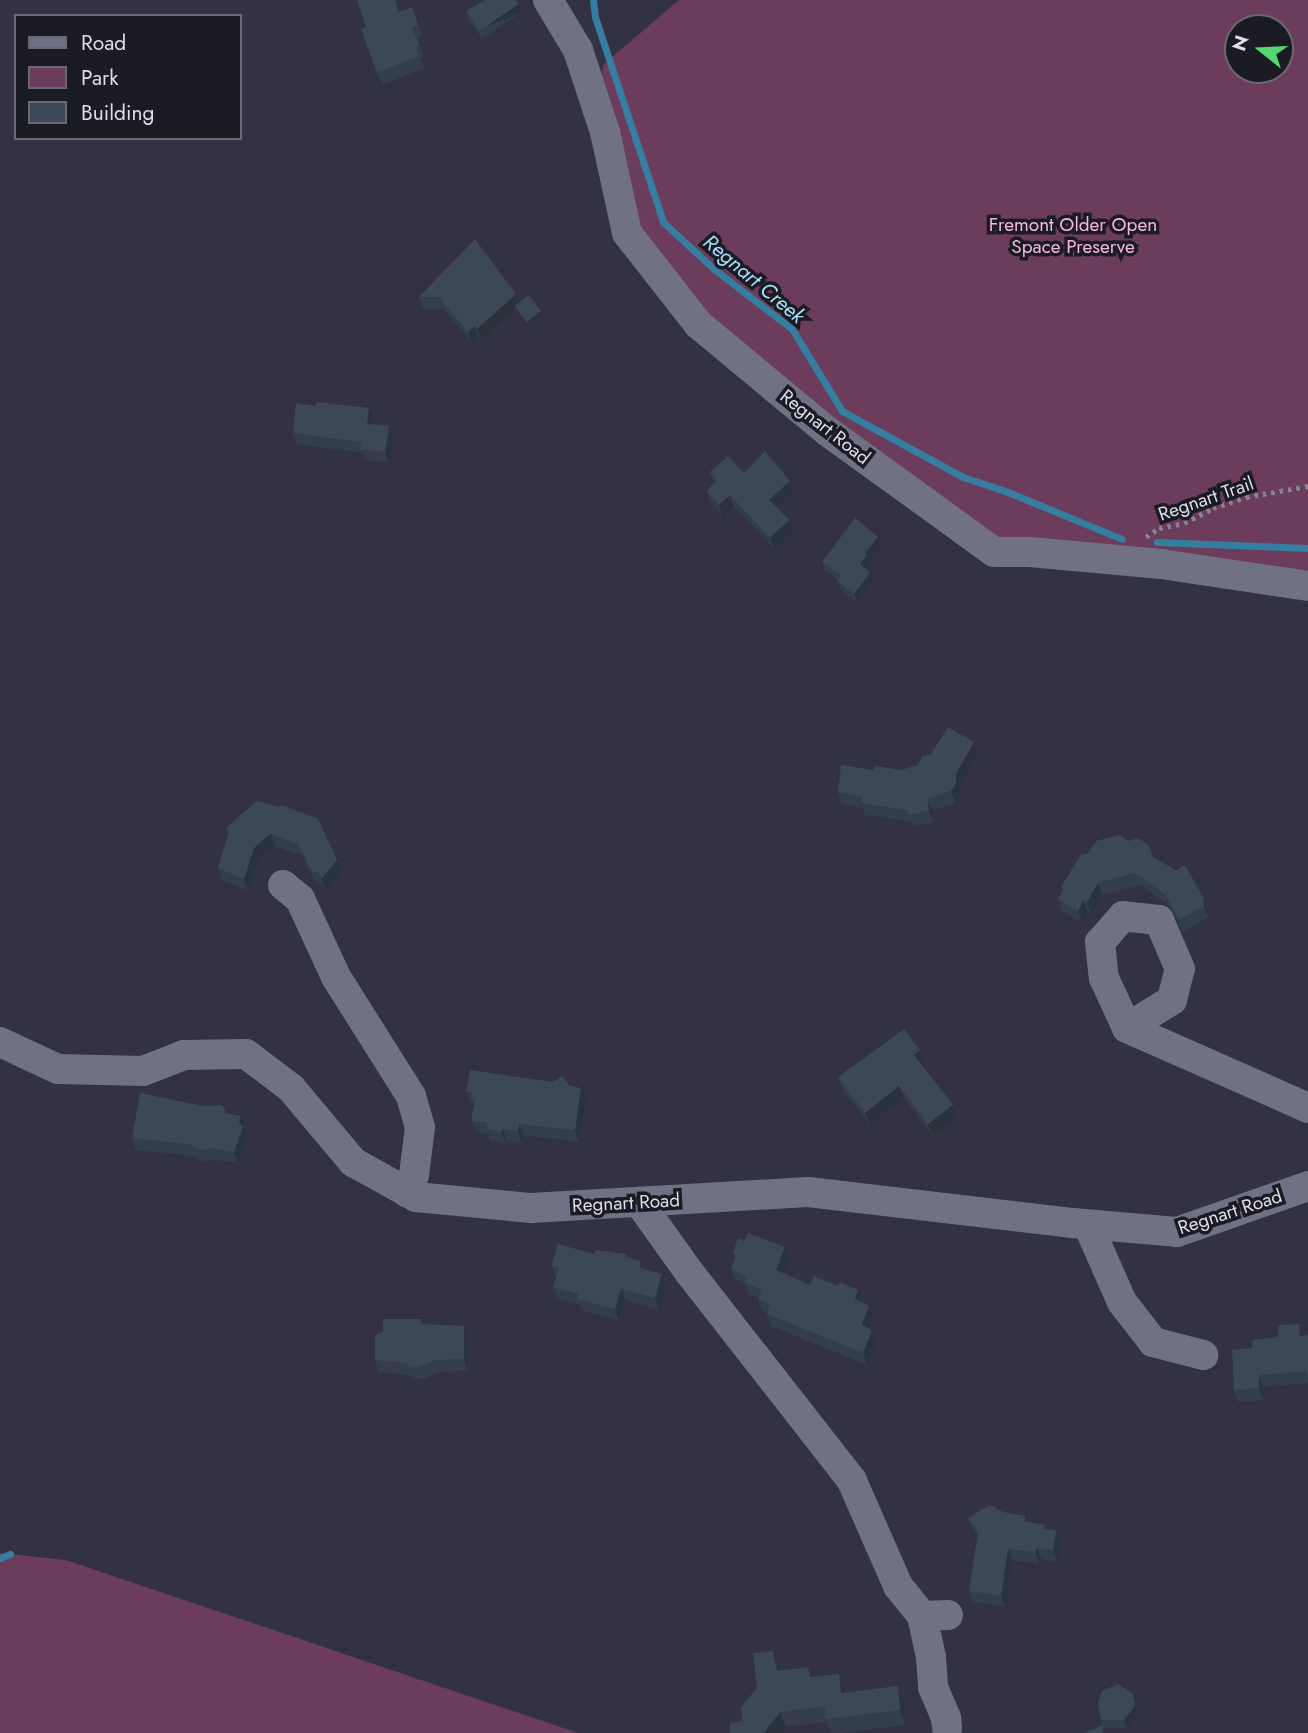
<!DOCTYPE html>
<style>
body{margin:0}
#map{position:relative;width:1308px;height:1733px;overflow:hidden;background:#333244;font-family:Jost,sans-serif}
div>[style]{position:absolute}
[style*='--x']{left:calc(var(--x)*1px);top:calc(var(--y)*1px);width:calc(var(--w)*1px);rotate:calc(var(--a)*1deg)}
.green>*{inset:0;background:#6b3c5c}
.stream>*{height:7px;margin:-3.5px;padding:0 3.5px;transform-origin:3.5px;border-radius:3.5px;background:#367e9f}
.path>*{height:4.5px;margin-top:-2.25px;transform-origin:0;background:repeating-linear-gradient(90deg,#848493 0 3.5px,transparent 0 8.5px)}
.minor>*{height:30px;margin:-15px;padding:0 15px;transform-origin:15px;border-radius:15px;background:#717185}
.wall>*{inset:0;background:#343d4b}
.shaded-wall>*{inset:0;background:#2a323d;transform-origin:0 0}
.building>*{inset:0;background:#3c4757;transform-origin:0 0}
span{translate:-50% -50%;white-space:nowrap;text-align:center;line-height:1.15;-webkit-text-stroke:7px #1b1b23;paint-order:stroke}
.park-label{font-size:19px;color:#f8b6e0}
.street-label{font-size:19px;color:#dedeea}
.water-label{font-size:21px;color:#a6dffc;font-style:italic}
.legend{position:absolute;left:14px;top:14px;width:228px;height:126px;box-sizing:border-box;background:#1b1b23;border:2px solid #696973;margin:0;padding:9px 12px;list-style:none;font-size:21px;color:#dedeea}
.legend li{display:flex;align-items:center;gap:14px;height:35px}
.legend b{width:35px;border:2px solid #696973}
.north{position:absolute;left:1224px;top:14px;width:70px;height:70px;box-sizing:border-box;background:#1b1b23;border:2px solid #696973;border-radius:50%;rotate:288deg;font-size:19px;font-weight:700;line-height:28px;text-align:center;color:#dedeea}
.north::after{content:'';display:block;margin:auto;width:24px;height:32px;background:#55d672;clip-path:polygon(50% 0,100% 100%,50% 72%,0 100%)}
</style>
<div id="map">
<div class="green">
<i style="clip-path:polygon(evenodd,679px 0,1308px 0,1308px 592px,968px 546px,620px 235px,597px 128px,603px 65px,679px 0,1238px 28px,1280px 28px,1280px 70px,1238px 70px,1238px 28px)"></i>
<i style="clip-path:polygon(0 1553px,66px 1560px,578px 1733px,0 1733px)"></i>
</div>
<div class="stream">
<i style="--x:593;--y:0;--w:17;--a:83"></i>
<i style="--x:595;--y:17;--w:216;--a:71.6"></i>
<i style="--x:663;--y:222;--w:69;--a:42.7"></i>
<i style="--x:714;--y:269;--w:98;--a:37.6"></i>
<i style="--x:792;--y:329;--w:96;--a:58.6"></i>
<i style="--x:842;--y:411;--w:138;--a:28.6"></i>
<i style="--x:963;--y:477;--w:47;--a:18.4"></i>
<i style="--x:1008;--y:492;--w:123;--a:22.4"></i>
<i style="--x:1157;--y:542;--w:151;--a:2.3"></i>
<i style="--x:0;--y:1558;--w:11;--a:-22"></i>
</div>
<div class="path">
<i style="--x:1146;--y:537;--w:16;--a:-35"></i>
<i style="--x:1159;--y:528;--w:25;--a:-11"></i>
<i style="--x:1184;--y:523;--w:33;--a:-27"></i>
<i style="--x:1213;--y:508;--w:35;--a:-18"></i>
<i style="--x:1246;--y:497;--w:63;--a:-10.1"></i>
</div>
<div class="minor">
<i style="--x:548;--y:0;--w:58;--a:59"></i>
<i style="--x:578;--y:50;--w:86;--a:71.8"></i>
<i style="--x:605;--y:132;--w:103;--a:77.7"></i>
<i style="--x:627;--y:233;--w:115;--a:52"></i>
<i style="--x:698;--y:324;--w:168;--a:39.7"></i>
<i style="--x:827;--y:431;--w:206;--a:35.9"></i>
<i style="--x:994;--y:552;--w:36;--a:0"></i>
<i style="--x:1030;--y:552;--w:132;--a:5.2"></i>
<i style="--x:1161;--y:564;--w:149;--a:8.5"></i>
<i style="--x:283;--y:885;--w:22;--a:39"></i>
<i style="--x:300;--y:899;--w:86;--a:65.2"></i>
<i style="--x:336;--y:977;--w:141;--a:57.8"></i>
<i style="--x:411;--y:1096;--w:32;--a:74"></i>
<i style="--x:420;--y:1127;--w:48;--a:97.1"></i>
<i style="--x:414;--y:1175;--w:19;--a:111"></i>
<i style="--x:1127;--y:1028;--w:53;--a:-31.9"></i>
<i style="--x:1172;--y:1000;--w:32;--a:-76"></i>
<i style="--x:1180;--y:969;--w:53;--a:-113.2"></i>
<i style="--x:1159;--y:920;--w:36;--a:-174"></i>
<i style="--x:1123;--y:916;--w:35;--a:131"></i>
<i style="--x:1100;--y:942;--w:36;--a:84"></i>
<i style="--x:1104;--y:978;--w:55;--a:65.3"></i>
<i style="--x:1127;--y:1028;--w:198;--a:23.8"></i>
<i style="--x:0;--y:1042;--w:64;--a:25"></i>
<i style="--x:58;--y:1069;--w:85;--a:1.3"></i>
<i style="--x:143;--y:1071;--w:44;--a:-21.3"></i>
<i style="--x:184;--y:1055;--w:62;--a:-0.9"></i>
<i style="--x:246;--y:1054;--w:56;--a:37.1"></i>
<i style="--x:291;--y:1088;--w:97;--a:50"></i>
<i style="--x:353;--y:1162;--w:72;--a:29.1"></i>
<i style="--x:416;--y:1197;--w:116;--a:5.5"></i>
<i style="--x:531;--y:1208;--w:277;--a:-3.3"></i>
<i style="--x:808;--y:1192;--w:267;--a:6.7"></i>
<i style="--x:1073;--y:1223;--w:104;--a:4.9"></i>
<i style="--x:1177;--y:1232;--w:139;--a:-19.3"></i>
<i style="--x:639;--y:1202;--w:86;--a:54.5"></i>
<i style="--x:689;--y:1272;--w:265;--a:52"></i>
<i style="--x:852;--y:1481;--w:115;--a:66.3"></i>
<i style="--x:898;--y:1586;--w:38;--a:51"></i>
<i style="--x:922;--y:1616;--w:26;--a:-2"></i>
<i style="--x:1088;--y:1225;--w:84;--a:66.2"></i>
<i style="--x:1122;--y:1302;--w:51;--a:52.2"></i>
<i style="--x:1153;--y:1342;--w:52;--a:14.6"></i>
<i style="--x:922;--y:1616;--w:42;--a:77.6"></i>
<i style="--x:931;--y:1657;--w:30;--a:86"></i>
<i style="--x:933;--y:1687;--w:34;--a:67"></i>
<i style="--x:946;--y:1718;--w:10;--a:84"></i>
</div>
<div class="wall">
<i style="clip-path:polygon(466px 11px,522px 12px,482px 39px,469px 19px)"></i>
<i style="clip-path:polygon(399px 12px,418px 25px,422px 37px,417px 38px,424px 57px,420px 58px,424px 68px,382px 85px,361px 29px)"></i>
<i style="clip-path:polygon(516px 294px,519px 303px,541px 311px,542px 315px,529px 325px,516px 309px,482px 340px,479px 338px,473px 344px,443px 309px,423px 309px,419px 297px)"></i>
<i style="clip-path:polygon(373px 419px,373px 424px,389px 426px,393px 438px,389px 463px,365px 460px,362px 453px,297px 444px,293px 433px)"></i>
<i style="clip-path:polygon(710px 472px,744px 473px,794px 493px,777px 508px,789px 520px,793px 531px,775px 550px,734px 507px,723px 516px,711px 503px,707px 491px,714px 483px)"></i>
<i style="clip-path:polygon(881px 545px,869px 560px,870px 563px,866px 569px,873px 581px,857px 602px,840px 589px,837px 581px,838px 580px,825px 570px,822px 562px)"></i>
<i style="clip-path:polygon(978px 754px,960px 785px,960px 796px,956px 803px,932px 810px,933px 822px,912px 827px,911px 822px,865px 815px,863px 808px,842px 804px,838px 792px,873px 770px,901px 770px,918px 765px)"></i>
<i style="clip-path:polygon(257px 801px,337px 860px,342px 872px,326px 890px,322px 883px,317px 885px,303px 856px,275px 846px,259px 860px,248px 891px,222px 880px,218px 868px,228px 835px,226px 828px)"></i>
<i style="clip-path:polygon(1088px 853px,1153px 857px,1204px 899px,1208px 911px,1208px 917px,1183px 932px,1170px 906px,1140px 885px,1102px 895px,1091px 914px,1088px 913px,1082px 923px,1062px 911px,1058px 899px,1063px 891px,1061px 887px)"></i>
<i style="clip-path:polygon(924px 1061px,921px 1064px,953px 1105px,957px 1117px,933px 1136px,904px 1098px,870px 1125px,842px 1089px,838px 1077px)"></i>
<i style="clip-path:polygon(570px 1086px,586px 1100px,579px 1142px,524px 1135px,522px 1143px,507px 1141px,506px 1143px,491px 1141px,488px 1134px,476px 1132px,471px 1121px,474px 1106px,473px 1103px,471px 1103px,466px 1091px)"></i>
<i style="clip-path:polygon(226px 1113px,245px 1127px,244px 1130px,247px 1138px,238px 1163px,215px 1160px,203px 1162px,194px 1156px,136px 1150px,132px 1138px)"></i>
<i style="clip-path:polygon(744px 1241px,785px 1247px,789px 1259px,783px 1273px,810px 1285px,862px 1301px,873px 1318px,869px 1329px,877px 1342px,867px 1365px,771px 1326px,767px 1313px,762px 1311px,758px 1298px,748px 1294px,746px 1286px,735px 1279px,731px 1268px,735px 1260px,733px 1253px)"></i>
<i style="clip-path:polygon(594px 1254px,627px 1257px,644px 1269px,662px 1274px,666px 1286px,659px 1310px,625px 1300px,619px 1321px,582px 1310px,580px 1305px,558px 1299px,553px 1287px,556px 1278px,551px 1266px)"></i>
<i style="clip-path:polygon(421px 1319px,423px 1324px,464px 1326px,468px 1337px,468px 1371px,439px 1372px,424px 1379px,414px 1379px,411px 1375px,379px 1372px,375px 1360px)"></i>
<i style="clip-path:polygon(1308px 1335px,1308px 1383px,1263px 1387px,1263px 1400px,1238px 1402px,1234px 1390px,1303px 1336px)"></i>
<i style="clip-path:polygon(1003px 1512px,1047px 1529px,1056px 1530px,1060px 1542px,1057px 1562px,1041px 1559px,1040px 1564px,1012px 1560px,1006px 1607px,973px 1602px,969px 1591px,978px 1537px,973px 1530px,968px 1518px)"></i>
<i style="clip-path:polygon(773px 1651px,779px 1670px,812px 1677px,839px 1674px,845px 1693px,898px 1686px,904px 1702px,905px 1725px,841px 1733px,831px 1733px,827px 1722px,786px 1727px,782px 1733px,730px 1733px,742px 1721px)"></i>
<i style="clip-path:polygon(1136px 1702px,1138px 1714px,1127px 1728px,1104px 1728px,1104px 1733px,1084px 1733px,1103px 1726px,1101px 1720px)"></i>
</div>
<div class="shaded-wall">
<i style="left:519px;top:4px;width:9px;height:48px;rotate:69deg"></i>
<i style="clip-path:polygon(516px 294px,520px 305px,515px 306px,516px 309px,482px 340px,477px 329px)"></i>
<i style="clip-path:polygon(541px 311px,542px 315px,529px 325px,528px 321px)"></i>
<i style="clip-path:polygon(474px 326px,479px 338px,473px 344px,468px 332px)"></i>
<i style="clip-path:polygon(369px 408px,373px 419px,371px 435px,367px 424px)"></i>
<i style="clip-path:polygon(389px 426px,393px 438px,389px 463px,385px 452px)"></i>
<i style="clip-path:polygon(790px 481px,794px 493px,773px 511px,769px 500px)"></i>
<i style="clip-path:polygon(730px 495px,734px 507px,723px 516px,719px 505px)"></i>
<i style="clip-path:polygon(789px 520px,793px 531px,775px 550px,770px 538px)"></i>
<i style="clip-path:polygon(878px 537px,881px 545px,869px 560px,870px 563px,863px 572px,860px 564px,865px 553px)"></i>
<i style="clip-path:polygon(870px 573px,873px 581px,857px 602px,854px 594px)"></i>
<i style="clip-path:polygon(974px 742px,978px 754px,960px 785px,960px 796px,956px 803px,951px 791px,956px 774px)"></i>
<i style="clip-path:polygon(927px 799px,932px 810px,933px 822px,929px 810px)"></i>
<i style="clip-path:polygon(270px 834px,275px 846px,259px 860px,248px 891px,244px 879px,254px 848px)"></i>
<i style="clip-path:polygon(337px 860px,342px 872px,326px 890px,322px 878px)"></i>
<i style="clip-path:polygon(1098px 883px,1102px 895px,1091px 914px,1087px 902px)"></i>
<i style="clip-path:polygon(1204px 899px,1208px 911px,1208px 917px,1204px 906px)"></i>
<i style="clip-path:polygon(1083px 901px,1088px 913px,1082px 923px,1078px 911px)"></i>
<i style="clip-path:polygon(920px 1050px,924px 1061px,918px 1066px,914px 1055px)"></i>
<i style="clip-path:polygon(899px 1086px,904px 1098px,870px 1125px,865px 1113px)"></i>
<i style="clip-path:polygon(581px 1088px,586px 1100px,579px 1142px,575px 1130px)"></i>
<i style="clip-path:polygon(953px 1105px,957px 1117px,933px 1136px,928px 1124px)"></i>
<i style="clip-path:polygon(241px 1116px,247px 1138px,238px 1163px,234px 1152px)"></i>
<i style="clip-path:polygon(519px 1124px,524px 1135px,522px 1143px,518px 1131px)"></i>
<i style="clip-path:polygon(503px 1129px,507px 1141px,506px 1143px,501px 1132px)"></i>
<i style="clip-path:polygon(785px 1247px,789px 1259px,780px 1282px,776px 1270px)"></i>
<i style="clip-path:polygon(662px 1274px,666px 1286px,659px 1310px,655px 1298px)"></i>
<i style="clip-path:polygon(621px 1289px,625px 1300px,619px 1321px,615px 1309px)"></i>
<i style="clip-path:polygon(858px 1290px,862px 1301px,859px 1310px,855px 1299px)"></i>
<i style="clip-path:polygon(869px 1306px,873px 1318px,866px 1336px,862px 1324px)"></i>
<i style="clip-path:polygon(464px 1326px,468px 1337px,468px 1371px,464px 1359px)"></i>
<i style="clip-path:polygon(872px 1331px,877px 1342px,867px 1365px,863px 1353px)"></i>
<i style="clip-path:polygon(1259px 1375px,1263px 1387px,1263px 1400px,1259px 1388px)"></i>
<i style="clip-path:polygon(1056px 1530px,1060px 1542px,1057px 1562px,1053px 1550px)"></i>
<i style="clip-path:polygon(1037px 1548px,1041px 1559px,1040px 1564px,1035px 1552px)"></i>
<i style="clip-path:polygon(1008px 1549px,1012px 1560px,1006px 1607px,1001px 1596px)"></i>
<i style="clip-path:polygon(773px 1651px,779px 1666px,782px 1686px,777px 1671px)"></i>
<i style="clip-path:polygon(839px 1674px,845px 1690px,847px 1708px,841px 1693px)"></i>
<i style="clip-path:polygon(898px 1686px,904px 1702px,905px 1725px,900px 1710px)"></i>
<i style="clip-path:polygon(1133px 1694px,1138px 1714px,1127px 1728px,1124px 1720px)"></i>
<i style="clip-path:polygon(780px 1712px,786px 1727px,782px 1733px,764px 1733px)"></i>
</div>
<div class="building">
<i style="clip-path:polygon(357px 0,395px 0,399px 12px,412px 7px,418px 25px,412px 27px,419px 45px,416px 46px,419px 56px,377px 73px,361px 29px,366px 27px)"></i>
<i style="clip-path:polygon(485px 0,516px 0,519px 4px,479px 31px,466px 11px)"></i>
<i style="clip-path:polygon(475px 239px,516px 294px,477px 329px,474px 326px,468px 332px,439px 297px,419px 297px)"></i>
<i style="left:529px;top:295px;width:20px;height:18px;rotate:53deg"></i>
<i style="clip-path:polygon(317px 402px,369px 408px,367px 424px,389px 426px,385px 452px,360px 449px,361px 442px,293px 433px,296px 403px,315px 406px)"></i>
<i style="clip-path:polygon(765px 451px,790px 481px,769px 500px,789px 520px,770px 538px,730px 495px,719px 505px,707px 491px,717px 480px,710px 472px,728px 456px,744px 473px)"></i>
<i style="clip-path:polygon(855px 518px,878px 537px,865px 553px,867px 555px,860px 564px,870px 573px,854px 594px,837px 581px,841px 576px,822px 562px)"></i>
<i style="clip-path:polygon(948px 727px,974px 742px,956px 774px,956px 784px,951px 791px,927px 799px,929px 810px,908px 815px,907px 810px,861px 803px,862px 796px,838px 792px,841px 765px,873px 770px,875px 766px,901px 770px,918px 765px,922px 756px,931px 754px)"></i>
<i style="clip-path:polygon(257px 801px,280px 807px,281px 805px,318px 819px,337px 860px,322px 878px,317px 871px,313px 873px,298px 844px,270px 834px,254px 848px,244px 879px,218px 868px,229px 831px,226px 828px)"></i>
<i style="clip-path:polygon(1119px 835px,1128px 841px,1138px 838px,1149px 845px,1153px 857px,1176px 870px,1185px 865px,1204px 899px,1204px 906px,1179px 920px,1166px 895px,1135px 873px,1098px 883px,1087px 902px,1083px 901px,1078px 911px,1058px 899px,1064px 889px,1061px 887px,1080px 856px,1088px 853px,1096px 841px)"></i>
<i style="clip-path:polygon(904px 1029px,920px 1050px,914px 1055px,953px 1105px,928px 1124px,899px 1086px,865px 1113px,838px 1077px)"></i>
<i style="clip-path:polygon(470px 1070px,553px 1082px,562px 1076px,570px 1086px,581px 1088px,575px 1130px,519px 1124px,518px 1131px,503px 1129px,501px 1132px,487px 1129px,486px 1122px,471px 1121px,475px 1100px,471px 1099px,472px 1092px,466px 1091px)"></i>
<i style="clip-path:polygon(140px 1093px,203px 1106px,222px 1105px,226px 1113px,241px 1116px,239px 1122px,243px 1127px,234px 1152px,211px 1148px,199px 1150px,189px 1144px,132px 1138px)"></i>
<i style="clip-path:polygon(748px 1233px,785px 1247px,776px 1270px,810px 1285px,814px 1276px,838px 1286px,840px 1282px,858px 1290px,855px 1299px,869px 1306px,862px 1324px,872px 1331px,863px 1353px,767px 1314px,770px 1305px,758px 1299px,762px 1290px,744px 1282px,746px 1277px,731px 1268px,737px 1256px,733px 1253px,738px 1238px,744px 1241px)"></i>
<i style="clip-path:polygon(558px 1244px,594px 1254px,595px 1250px,626px 1254px,626px 1257px,641px 1261px,639px 1268px,662px 1274px,655px 1298px,621px 1289px,615px 1309px,578px 1299px,578px 1294px,553px 1287px,559px 1268px,551px 1266px)"></i>
<i style="clip-path:polygon(383px 1319px,421px 1319px,421px 1324px,464px 1326px,464px 1359px,435px 1360px,419px 1367px,410px 1368px,407px 1363px,375px 1360px,375px 1335px,383px 1332px)"></i>
<i style="clip-path:polygon(1299px 1324px,1300px 1336px,1308px 1335px,1308px 1387px,1307px 1371px,1259px 1375px,1259px 1388px,1234px 1390px,1232px 1350px,1252px 1348px,1253px 1340px,1278px 1337px,1278px 1325px)"></i>
<i style="clip-path:polygon(990px 1505px,1003px 1512px,1026px 1516px,1024px 1521px,1045px 1525px,1044px 1529px,1056px 1530px,1053px 1550px,1037px 1548px,1035px 1552px,1008px 1549px,1001px 1596px,969px 1591px,978px 1532px,968px 1518px)"></i>
<i style="clip-path:polygon(773px 1651px,777px 1671px,808px 1667px,810px 1677px,839px 1674px,841px 1693px,898px 1686px,900px 1710px,826px 1719px,825px 1706px,780px 1712px,764px 1733px,730px 1733px,730px 1723px,742px 1721px,741px 1707px,757px 1688px,753px 1653px)"></i>
<i style="clip-path:polygon(1118px 1684px,1133px 1694px,1135px 1706px,1124px 1720px,1101px 1720px,1098px 1703px,1102px 1691px)"></i>
<i style="clip-path:polygon(1103px 1725px,1102px 1733px,1084px 1733px)"></i>
</div>
<div class="park-label">
<span style="left:1073px;top:236px">Fremont Older Open<br>Space Preserve</span>
</div>
<div class="street-label">
<span style="left:825px;top:427px;rotate:38deg">Regnart Road</span>
<span style="left:1206px;top:499px;rotate:-19deg">Regnart Trail</span>
<span style="left:626px;top:1203px;rotate:-3deg">Regnart Road</span>
<span style="left:1230px;top:1212px;rotate:-18deg">Regnart Road</span>
</div>
<div class="water-label">
<span style="left:754px;top:279px;rotate:40deg">Regnart Creek</span>
</div>
<ul class="legend">
<li><b style="height:9px;background:#717185"></b>Road</li>
<li><b style="height:19px;background:#6b3c5c"></b>Park</li>
<li><b style="height:19px;background:#3c4757"></b>Building</li>
</ul>
<div class="north">N</div>
</div>
